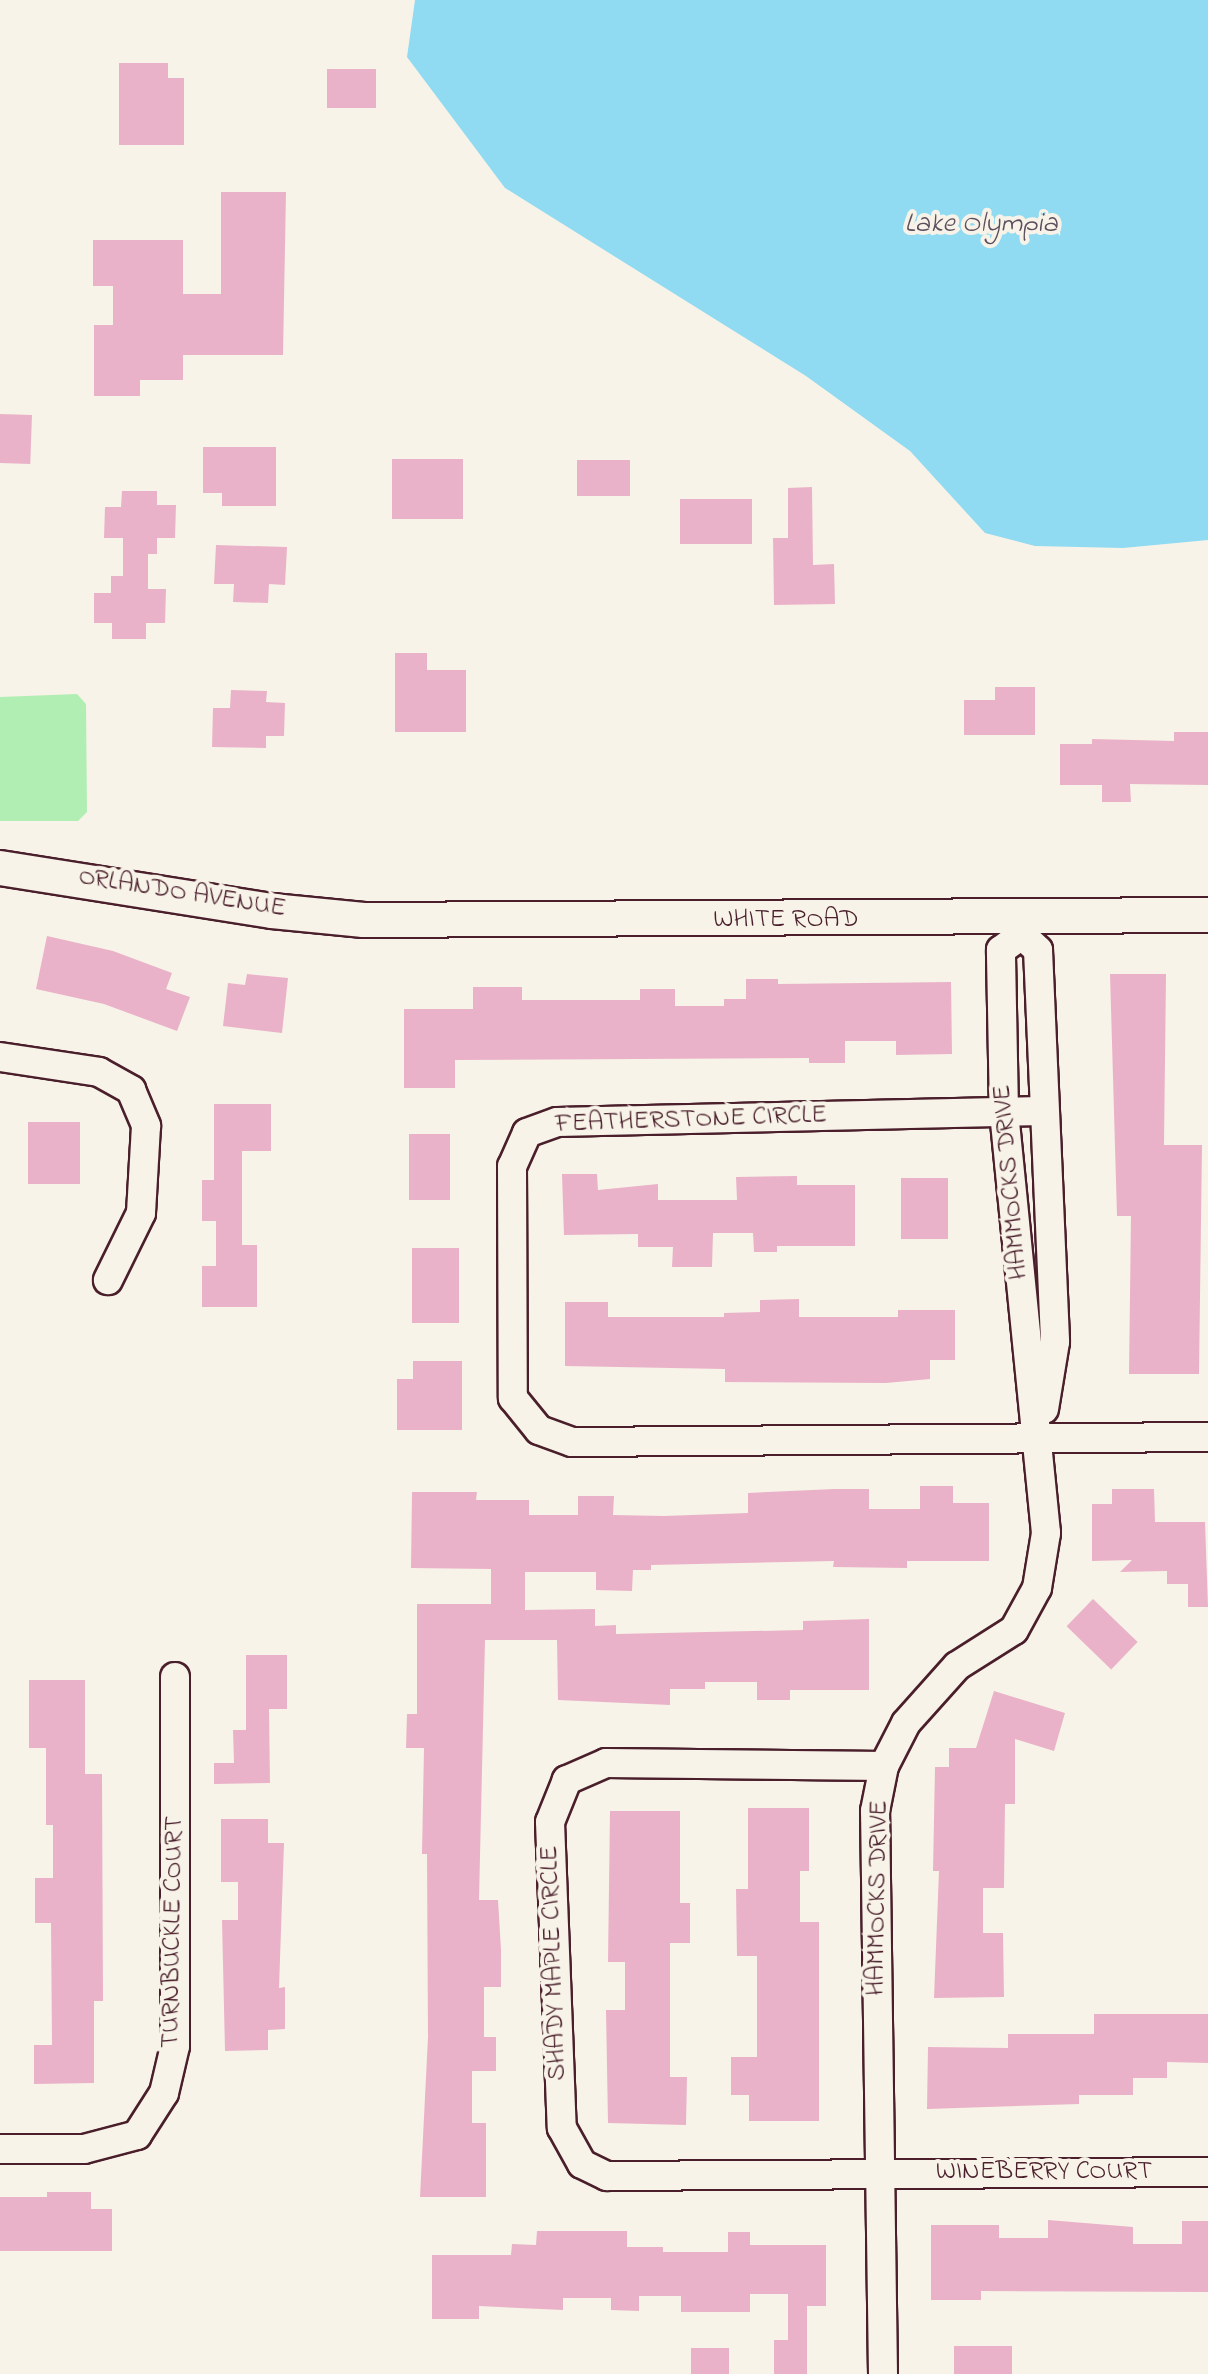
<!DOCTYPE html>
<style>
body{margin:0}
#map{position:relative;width:1208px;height:2374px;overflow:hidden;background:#f7f3e8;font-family:"Indie Flower",sans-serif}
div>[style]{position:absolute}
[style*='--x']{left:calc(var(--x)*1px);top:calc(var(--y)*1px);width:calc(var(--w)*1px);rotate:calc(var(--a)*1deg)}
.green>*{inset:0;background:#b1eeb4}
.water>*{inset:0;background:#90daf2}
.building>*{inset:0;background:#eab2c8;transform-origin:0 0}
.roads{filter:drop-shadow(2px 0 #4a1f2b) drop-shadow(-2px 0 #4a1f2b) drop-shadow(0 2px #4a1f2b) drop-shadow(0 -2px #4a1f2b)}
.minor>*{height:28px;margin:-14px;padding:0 14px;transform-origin:14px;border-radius:14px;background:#f7f3e8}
.tertiary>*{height:34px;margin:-17px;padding:0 17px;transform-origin:17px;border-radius:17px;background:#f7f3e8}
span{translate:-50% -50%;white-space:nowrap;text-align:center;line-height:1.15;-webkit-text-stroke:8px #f7f3e8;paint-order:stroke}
.street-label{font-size:26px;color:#4a1f2b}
.water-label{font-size:28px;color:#5c4e5d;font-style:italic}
</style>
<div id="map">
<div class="green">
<i style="clip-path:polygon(77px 694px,86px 704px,87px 812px,78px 821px,0 821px,0 697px)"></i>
</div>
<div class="water">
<i style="clip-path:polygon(415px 0,1208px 0,1208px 540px,1123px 548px,1035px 546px,985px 533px,910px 451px,806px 376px,505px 188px,407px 57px)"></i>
</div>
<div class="building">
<i style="clip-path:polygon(119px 63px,168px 63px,168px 78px,184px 78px,184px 145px,119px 145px)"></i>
<i style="left:327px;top:69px;width:49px;height:39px"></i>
<i style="clip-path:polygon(221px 192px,286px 192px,283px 355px,183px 355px,183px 380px,140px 380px,140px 396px,94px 396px,94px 325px,113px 325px,113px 286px,93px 286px,93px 240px,183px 240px,183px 294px,221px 294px)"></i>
<i style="left:0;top:414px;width:32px;height:49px;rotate:2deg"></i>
<i style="clip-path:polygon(203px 447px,276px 447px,276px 506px,222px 506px,222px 493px,203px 493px)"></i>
<i style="left:392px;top:459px;width:71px;height:60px"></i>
<i style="left:577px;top:460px;width:53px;height:36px"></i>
<i style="clip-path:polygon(812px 487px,813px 565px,834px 564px,835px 604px,774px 605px,773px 538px,788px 538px,788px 488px)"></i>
<i style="clip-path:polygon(122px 491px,157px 491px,157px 505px,176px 505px,175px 538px,157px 538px,157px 554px,148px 554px,148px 589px,166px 589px,165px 623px,146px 623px,146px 639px,112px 639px,112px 623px,94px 623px,94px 593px,111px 593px,111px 576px,123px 576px,123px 538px,104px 538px,105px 507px,121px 507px)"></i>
<i style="left:680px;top:499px;width:72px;height:45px"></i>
<i style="clip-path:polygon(216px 545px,287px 547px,285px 585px,269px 584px,268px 603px,233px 602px,234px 584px,214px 584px)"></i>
<i style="clip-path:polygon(395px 653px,427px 653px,427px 670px,466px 670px,466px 732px,395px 732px)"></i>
<i style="clip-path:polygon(995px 687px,1035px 687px,1035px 735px,964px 735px,964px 700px,995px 700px)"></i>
<i style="clip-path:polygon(231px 690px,267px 691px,266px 702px,285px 703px,284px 736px,266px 736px,266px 748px,212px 747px,213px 708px,230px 708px)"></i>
<i style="clip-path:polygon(1174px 732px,1208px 732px,1208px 785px,1130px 784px,1131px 802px,1102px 802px,1102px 785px,1060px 785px,1060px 744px,1092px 744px,1092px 739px,1174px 741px)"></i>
<i style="clip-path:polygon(47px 936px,113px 951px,172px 973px,166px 989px,190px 997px,177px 1031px,104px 1004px,36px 989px)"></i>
<i style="clip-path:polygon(247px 974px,288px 978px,282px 1033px,223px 1026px,228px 983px,245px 985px)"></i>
<i style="clip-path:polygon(1110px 974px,1166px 974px,1164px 1145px,1202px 1145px,1199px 1374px,1129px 1374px,1131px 1216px,1117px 1216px)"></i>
<i style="clip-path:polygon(746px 979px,778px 979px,778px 984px,951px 982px,952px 1054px,896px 1055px,896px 1041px,845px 1041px,845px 1063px,809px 1063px,809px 1058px,455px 1060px,455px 1088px,404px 1088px,404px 1009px,473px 1009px,473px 987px,522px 987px,522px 1000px,640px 1000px,640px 989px,675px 989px,675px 1006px,724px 1006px,724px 999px,746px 999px)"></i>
<i style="clip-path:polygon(214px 1104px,271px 1104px,271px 1151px,242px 1151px,242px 1245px,257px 1245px,257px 1307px,202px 1307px,202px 1266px,216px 1266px,216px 1221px,202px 1221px,202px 1180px,214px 1180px)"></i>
<i style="left:28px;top:1122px;width:52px;height:62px"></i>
<i style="left:409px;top:1134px;width:41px;height:66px"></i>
<i style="clip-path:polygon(562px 1174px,597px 1174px,598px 1190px,658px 1184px,658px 1200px,737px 1200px,736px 1177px,797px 1176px,797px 1185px,855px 1185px,855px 1246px,777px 1246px,777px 1252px,754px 1252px,753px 1233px,713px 1233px,712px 1267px,672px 1267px,673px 1247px,638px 1247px,638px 1234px,564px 1235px)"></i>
<i style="left:901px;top:1178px;width:47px;height:61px"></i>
<i style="left:412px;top:1248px;width:47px;height:75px"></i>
<i style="clip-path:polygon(799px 1299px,799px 1317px,898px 1317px,898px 1310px,955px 1310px,955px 1360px,930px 1360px,930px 1379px,886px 1383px,725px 1382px,725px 1369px,565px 1366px,565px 1302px,608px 1302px,608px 1317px,724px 1317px,724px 1313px,760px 1312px,760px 1300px)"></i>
<i style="clip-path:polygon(413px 1361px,462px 1361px,462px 1430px,397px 1430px,397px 1379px,413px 1379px)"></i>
<i style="clip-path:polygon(920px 1486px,953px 1486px,953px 1503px,989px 1503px,989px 1561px,907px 1561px,907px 1568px,833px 1567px,834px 1561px,651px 1565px,651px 1570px,633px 1570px,632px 1591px,596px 1590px,596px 1572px,525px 1572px,525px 1610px,595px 1609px,595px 1626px,616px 1625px,616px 1634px,803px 1630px,803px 1621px,869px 1619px,869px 1690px,790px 1690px,790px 1700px,757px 1700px,757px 1682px,705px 1682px,705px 1689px,670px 1689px,670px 1705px,558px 1700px,557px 1640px,485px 1640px,479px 1900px,498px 1900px,501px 1950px,501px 1987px,484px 1987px,484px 2037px,496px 2037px,496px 2071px,472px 2071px,472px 2123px,486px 2123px,486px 2197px,420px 2197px,428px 2037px,427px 1854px,422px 1854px,424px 1748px,406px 1748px,407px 1714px,417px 1714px,417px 1604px,491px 1604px,491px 1569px,411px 1568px,412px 1492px,477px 1492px,476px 1500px,529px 1500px,529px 1515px,578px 1515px,578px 1496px,614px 1496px,613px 1515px,664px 1516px,748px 1513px,748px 1493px,834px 1489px,869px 1489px,869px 1509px,920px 1509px)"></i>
<i style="clip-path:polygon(1112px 1489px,1154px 1489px,1155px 1522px,1205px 1522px,1208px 1607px,1188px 1607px,1188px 1584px,1167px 1584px,1167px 1571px,1120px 1572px,1132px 1560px,1092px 1561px,1092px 1504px,1112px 1504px)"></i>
<i style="left:1093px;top:1599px;width:62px;height:38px;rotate:44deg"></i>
<i style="clip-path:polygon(246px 1655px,287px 1655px,287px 1709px,269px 1709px,270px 1783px,214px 1784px,214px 1763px,234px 1763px,233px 1730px,246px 1730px)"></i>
<i style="clip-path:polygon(29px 1680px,85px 1680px,85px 1774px,102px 1774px,103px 2001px,94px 2001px,94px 2083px,34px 2084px,34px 2045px,52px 2045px,51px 1923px,35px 1923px,35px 1878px,53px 1878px,53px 1825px,46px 1825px,46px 1748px,29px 1748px)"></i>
<i style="clip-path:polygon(994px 1691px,1065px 1713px,1054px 1751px,1015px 1739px,1015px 1804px,1005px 1804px,1004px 1888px,983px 1888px,983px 1933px,1003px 1933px,1004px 1997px,934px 1998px,939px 1871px,933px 1871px,935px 1767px,949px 1767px,949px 1748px,976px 1748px)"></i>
<i style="clip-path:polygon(748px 1808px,809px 1808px,809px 1871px,800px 1871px,800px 1922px,819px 1922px,819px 2121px,749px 2121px,749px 2095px,731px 2095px,731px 2057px,757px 2057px,757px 1956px,737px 1956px,736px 1889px,748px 1889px)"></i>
<i style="clip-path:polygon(610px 1811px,680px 1811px,680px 1903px,690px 1903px,690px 1943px,670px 1943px,670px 2077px,687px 2077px,686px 2125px,608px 2123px,606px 2010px,625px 2010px,625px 1962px,608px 1962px)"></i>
<i style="clip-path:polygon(221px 1819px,268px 1819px,268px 1843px,284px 1843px,279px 1988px,285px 1987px,285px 2029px,268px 2030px,268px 2050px,225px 2051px,222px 1920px,238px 1920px,238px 1882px,221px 1882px)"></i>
<i style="clip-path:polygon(1094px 2014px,1208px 2014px,1208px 2063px,1167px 2062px,1167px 2078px,1133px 2078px,1133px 2095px,1079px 2095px,1079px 2104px,927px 2109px,928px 2047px,1008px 2048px,1008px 2034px,1094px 2034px)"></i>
<i style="clip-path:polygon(47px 2192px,91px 2192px,91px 2209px,112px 2209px,112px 2251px,0 2251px,0 2197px,47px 2197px)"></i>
<i style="clip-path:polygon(1048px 2220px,1133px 2227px,1133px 2244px,1182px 2244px,1182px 2221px,1208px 2221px,1208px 2292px,981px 2291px,981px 2300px,931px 2300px,931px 2225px,999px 2225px,999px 2238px,1048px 2238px)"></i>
<i style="clip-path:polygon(537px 2231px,627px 2231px,627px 2247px,663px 2247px,663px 2252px,728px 2252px,728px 2232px,750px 2232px,750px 2245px,826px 2245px,826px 2306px,807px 2306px,807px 2374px,774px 2374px,774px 2340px,788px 2340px,788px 2294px,750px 2294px,750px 2312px,681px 2312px,681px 2296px,639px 2296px,639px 2311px,611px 2310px,611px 2298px,563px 2298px,563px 2310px,479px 2306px,479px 2319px,432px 2319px,432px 2255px,511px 2255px,512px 2244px,536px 2245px)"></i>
<i style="left:954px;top:2346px;width:58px;height:28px"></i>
<i style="left:729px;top:2348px;width:26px;height:38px;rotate:90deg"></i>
</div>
<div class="roads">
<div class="minor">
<i style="--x:1022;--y:935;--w:22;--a:43"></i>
<i style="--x:1038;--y:950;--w:392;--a:87.5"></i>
<i style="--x:1055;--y:1342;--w:68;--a:99.3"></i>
<i style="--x:0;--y:1057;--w:100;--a:8.6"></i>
<i style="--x:99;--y:1072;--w:37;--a:29"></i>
<i style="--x:131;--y:1090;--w:39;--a:67"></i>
<i style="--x:146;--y:1126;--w:87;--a:93.3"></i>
<i style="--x:141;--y:1213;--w:75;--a:116.2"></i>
<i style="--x:1044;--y:1111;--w:487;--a:178.7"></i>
<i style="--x:557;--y:1122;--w:32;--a:160"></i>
<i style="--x:527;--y:1133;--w:36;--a:114"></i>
<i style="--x:512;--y:1166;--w:232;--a:89.8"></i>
<i style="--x:513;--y:1398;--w:41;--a:50.9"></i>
<i style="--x:539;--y:1430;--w:35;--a:20"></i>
<i style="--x:572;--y:1442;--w:636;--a:-0.45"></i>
<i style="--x:884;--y:1766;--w:278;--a:-179.4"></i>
<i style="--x:606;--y:1763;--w:43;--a:156.4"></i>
<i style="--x:567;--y:1780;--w:45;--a:112"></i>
<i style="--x:550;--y:1822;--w:306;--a:87.8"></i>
<i style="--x:562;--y:2128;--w:41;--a:60.9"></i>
<i style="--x:582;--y:2164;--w:28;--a:26"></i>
<i style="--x:607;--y:2176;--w:601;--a:-0.38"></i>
<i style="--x:0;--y:2149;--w:84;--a:0"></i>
<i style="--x:84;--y:2149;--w:55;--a:-14.8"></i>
<i style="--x:137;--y:2135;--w:50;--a:-57.3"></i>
<i style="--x:164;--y:2093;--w:48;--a:-76.8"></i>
<i style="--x:175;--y:2046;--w:369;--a:-90"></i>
<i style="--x:883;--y:2374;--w:563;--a:-90.81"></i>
<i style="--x:875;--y:1811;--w:46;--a:-78.7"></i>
<i style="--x:884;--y:1766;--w:48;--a:-62.9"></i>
<i style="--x:906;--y:1723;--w:76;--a:-48.2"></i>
<i style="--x:957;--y:1666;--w:67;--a:-32.3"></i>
<i style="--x:1014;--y:1630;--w:48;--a:-61.3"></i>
<i style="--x:1037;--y:1588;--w:56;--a:-80.7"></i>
<i style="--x:1046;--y:1533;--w:423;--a:-95.7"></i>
<i style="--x:1004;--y:1112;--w:162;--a:-91.1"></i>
<i style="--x:1001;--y:950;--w:26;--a:-36"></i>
</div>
<div class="tertiary">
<i style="--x:0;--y:868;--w:275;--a:9"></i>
<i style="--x:272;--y:911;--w:92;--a:5.6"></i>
<i style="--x:364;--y:920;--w:844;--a:-0.34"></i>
</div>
</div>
<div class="street-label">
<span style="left:182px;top:894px;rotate:9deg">ORLANDO AVENUE</span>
<span style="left:786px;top:921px">WHITE ROAD</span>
<span style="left:691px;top:1121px;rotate:-2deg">FEATHERSTONE CIRCLE</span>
<span style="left:1012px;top:1182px;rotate:-95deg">HAMMOCKS DRIVE</span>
<span style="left:879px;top:1898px;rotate:-89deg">HAMMOCKS DRIVE</span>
<span style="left:174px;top:1932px;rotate:-89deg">TURNBUCKLE COURT</span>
<span style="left:555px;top:1963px;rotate:-92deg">SHADY MAPLE CIRCLE</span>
<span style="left:1044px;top:2173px">WINEBERRY COURT</span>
</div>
<div class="water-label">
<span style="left:981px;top:225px">Lake Olympia</span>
</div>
</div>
